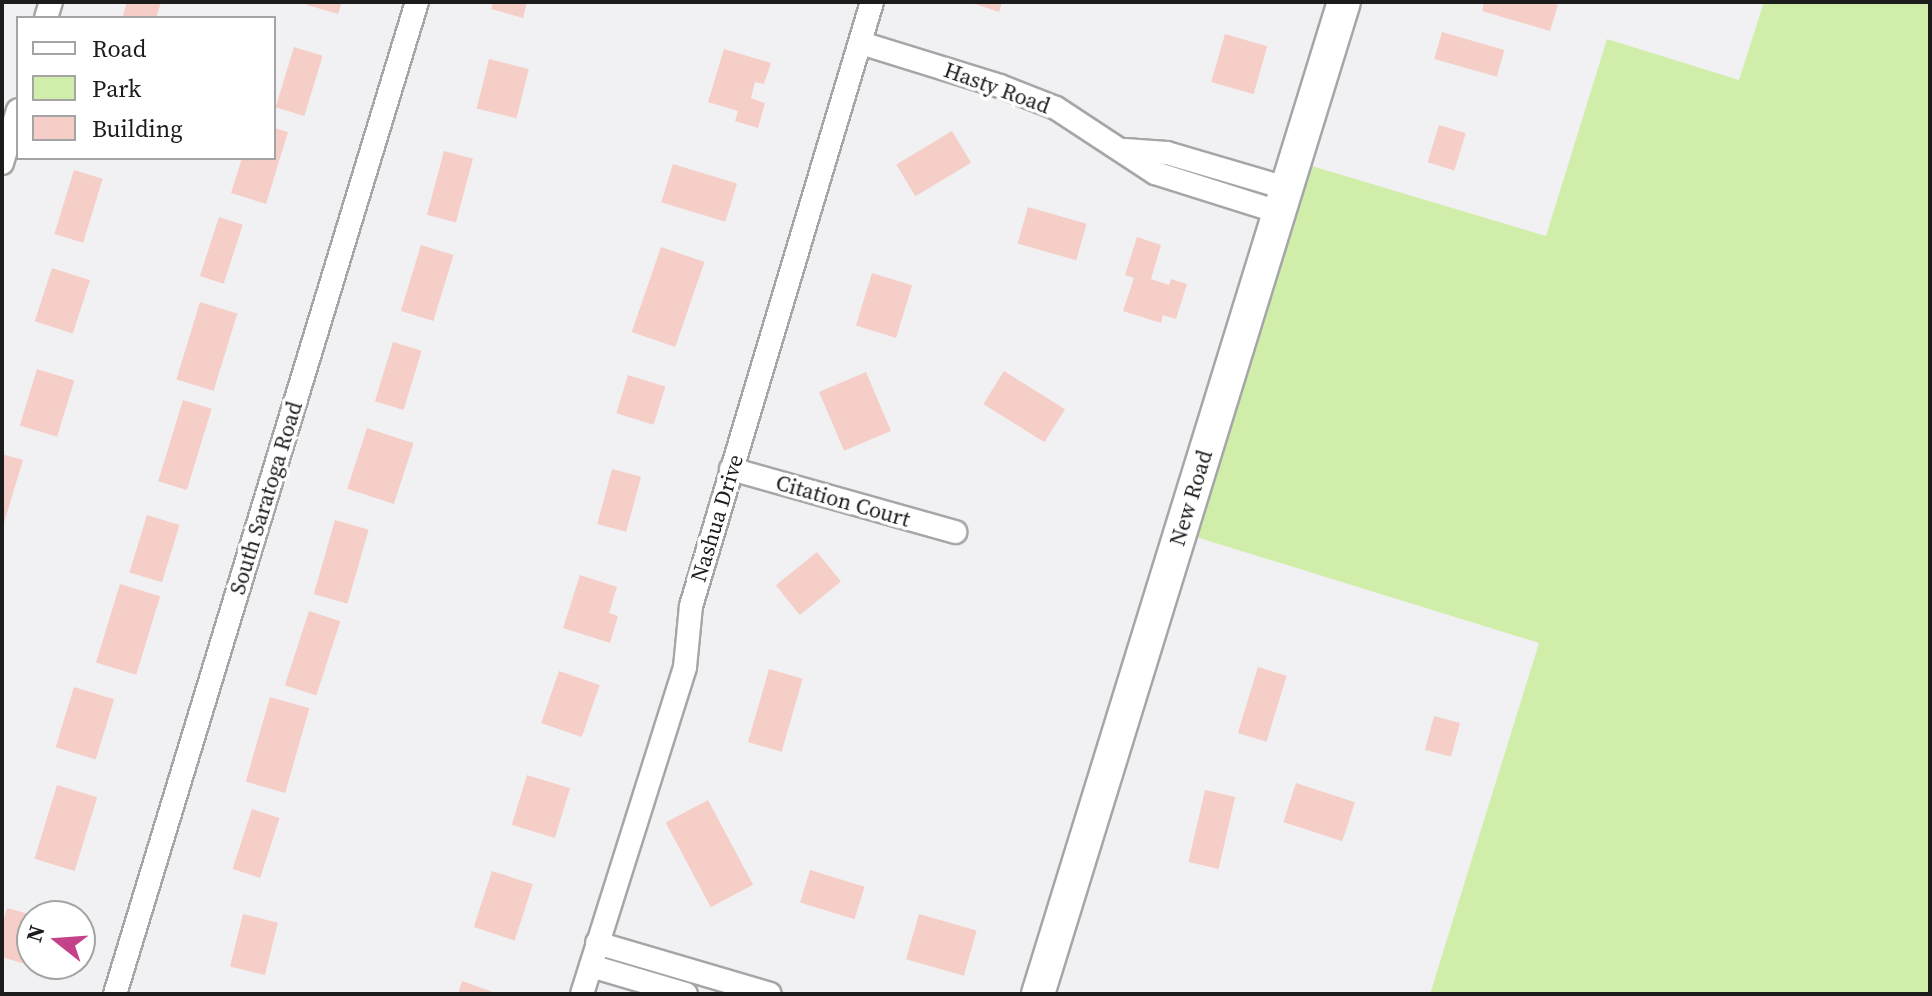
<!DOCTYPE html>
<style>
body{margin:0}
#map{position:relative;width:1932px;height:996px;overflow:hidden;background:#f1f1f3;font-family:"Source Serif 4",serif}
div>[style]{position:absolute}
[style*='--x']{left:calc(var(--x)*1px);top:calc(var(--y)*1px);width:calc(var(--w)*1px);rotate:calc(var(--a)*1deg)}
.green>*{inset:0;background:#d0eeaa}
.building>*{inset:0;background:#f6cec8;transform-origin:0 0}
.roads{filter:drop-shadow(2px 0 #a5a6a7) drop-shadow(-2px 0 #a5a6a7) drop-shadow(0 2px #a5a6a7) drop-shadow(0 -2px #a5a6a7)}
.street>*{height:22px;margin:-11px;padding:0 11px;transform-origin:11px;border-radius:11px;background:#fff}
.secondary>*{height:32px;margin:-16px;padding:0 16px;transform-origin:16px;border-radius:16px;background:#fff}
span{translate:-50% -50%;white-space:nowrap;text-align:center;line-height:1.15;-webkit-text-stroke:7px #fff;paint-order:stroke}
.street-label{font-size:22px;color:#1c1c1c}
.frame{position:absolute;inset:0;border:4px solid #1c1c1c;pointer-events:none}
.legend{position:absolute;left:16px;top:16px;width:260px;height:144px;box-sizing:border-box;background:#fff;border:2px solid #a4a4a4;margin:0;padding:10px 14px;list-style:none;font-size:24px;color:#1c1c1c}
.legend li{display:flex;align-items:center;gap:16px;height:40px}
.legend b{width:40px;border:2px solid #a4a4a4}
.north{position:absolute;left:16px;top:900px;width:80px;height:80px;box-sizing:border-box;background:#fff;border:2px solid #a4a4a4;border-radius:50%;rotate:287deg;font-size:22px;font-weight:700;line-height:32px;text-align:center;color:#1c1c1c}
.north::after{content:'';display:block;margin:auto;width:28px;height:36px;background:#c44289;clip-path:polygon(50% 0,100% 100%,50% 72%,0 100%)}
</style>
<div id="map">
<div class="green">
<i style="clip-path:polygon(1764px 2px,1930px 2px,1930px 994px,1430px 994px,1539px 643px,1180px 532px,1295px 161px,1546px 236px,1607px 39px,1739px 80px)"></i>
</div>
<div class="building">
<i style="clip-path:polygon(127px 2px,161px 2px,156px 18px,122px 18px)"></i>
<i style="clip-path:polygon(308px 2px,342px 2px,338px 14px,307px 5px)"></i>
<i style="clip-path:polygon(493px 2px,527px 2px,523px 18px,491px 9px)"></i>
<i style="clip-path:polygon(969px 2px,1002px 2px,999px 12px)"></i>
<i style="clip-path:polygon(1484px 2px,1547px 2px,1558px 5px,1550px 31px,1482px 11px)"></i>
<i style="left:1442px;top:32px;width:65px;height:28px;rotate:16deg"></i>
<i style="left:1225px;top:34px;width:44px;height:50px;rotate:16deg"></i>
<i style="left:294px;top:47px;width:30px;height:63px;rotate:17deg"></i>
<i style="clip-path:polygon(724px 49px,771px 63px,764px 84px,755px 82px,751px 98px,765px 103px,758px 128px,735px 121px,738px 111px,708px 102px)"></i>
<i style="left:489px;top:59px;width:41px;height:51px;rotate:14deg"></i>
<i style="left:1439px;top:125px;width:28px;height:39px;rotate:17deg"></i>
<i style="clip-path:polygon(274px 128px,288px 132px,266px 204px,231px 193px,242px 158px,274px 158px)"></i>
<i style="left:952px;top:131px;width:37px;height:65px;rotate:59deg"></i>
<i style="left:444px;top:151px;width:30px;height:66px;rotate:15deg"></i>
<i style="left:673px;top:164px;width:67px;height:40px;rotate:17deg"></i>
<i style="left:74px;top:170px;width:30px;height:67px;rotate:17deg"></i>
<i style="left:1028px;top:207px;width:61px;height:38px;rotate:16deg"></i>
<i style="left:219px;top:217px;width:25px;height:62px;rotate:18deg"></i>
<i style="clip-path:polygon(1137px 237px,1161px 245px,1151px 279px,1169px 285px,1171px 279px,1187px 284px,1176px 319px,1163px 315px,1161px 323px,1123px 311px,1134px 278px,1125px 275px)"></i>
<i style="left:421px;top:245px;width:34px;height:69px;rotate:17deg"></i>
<i style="left:661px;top:247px;width:46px;height:90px;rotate:19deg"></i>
<i style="left:52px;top:268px;width:40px;height:56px;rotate:18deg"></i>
<i style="left:872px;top:273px;width:42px;height:55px;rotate:17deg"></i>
<i style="left:200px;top:302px;width:39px;height:81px;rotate:17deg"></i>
<i style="left:393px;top:342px;width:30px;height:62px;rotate:17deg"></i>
<i style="left:37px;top:369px;width:39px;height:59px;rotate:17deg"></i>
<i style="left:1004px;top:371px;width:72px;height:39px;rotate:32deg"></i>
<i style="left:866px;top:372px;width:64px;height:51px;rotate:67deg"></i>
<i style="left:628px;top:375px;width:39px;height:40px;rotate:17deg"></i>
<i style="left:183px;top:400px;width:30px;height:85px;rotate:17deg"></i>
<i style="left:367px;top:428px;width:49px;height:64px;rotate:18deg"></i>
<i style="clip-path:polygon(2px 454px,23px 460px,3px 526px,2px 526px)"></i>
<i style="left:612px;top:469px;width:30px;height:57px;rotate:15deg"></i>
<i style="left:147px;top:515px;width:34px;height:60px;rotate:17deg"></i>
<i style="left:335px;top:520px;width:35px;height:77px;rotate:16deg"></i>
<i style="left:817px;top:552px;width:38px;height:53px;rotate:51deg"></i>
<i style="clip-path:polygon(580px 575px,617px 587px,609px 613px,618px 616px,610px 643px,563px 628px)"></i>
<i style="left:120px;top:584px;width:42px;height:82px;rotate:17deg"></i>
<i style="left:309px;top:611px;width:33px;height:78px;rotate:18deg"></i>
<i style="left:1258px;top:667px;width:30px;height:69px;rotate:17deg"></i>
<i style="left:769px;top:669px;width:35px;height:76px;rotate:16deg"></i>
<i style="left:559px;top:671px;width:43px;height:55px;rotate:19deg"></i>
<i style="left:74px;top:687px;width:42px;height:63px;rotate:17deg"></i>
<i style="left:270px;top:697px;width:41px;height:88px;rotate:16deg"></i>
<i style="left:1434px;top:716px;width:27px;height:35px;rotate:15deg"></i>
<i style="left:527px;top:775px;width:45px;height:52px;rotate:17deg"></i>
<i style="left:1296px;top:783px;width:62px;height:41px;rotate:18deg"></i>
<i style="left:57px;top:785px;width:42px;height:77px;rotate:17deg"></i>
<i style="left:1205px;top:790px;width:31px;height:74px;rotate:13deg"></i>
<i style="left:708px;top:800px;width:96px;height:48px;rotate:62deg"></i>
<i style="left:252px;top:809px;width:29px;height:63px;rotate:18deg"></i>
<i style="left:810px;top:870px;width:57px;height:34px;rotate:17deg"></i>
<i style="left:492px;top:871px;width:43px;height:59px;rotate:18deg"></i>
<i style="clip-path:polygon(7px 908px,32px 915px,32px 964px,45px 964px,44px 970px,2px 957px,2px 925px)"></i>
<i style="left:243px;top:914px;width:36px;height:54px;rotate:14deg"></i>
<i style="left:919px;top:914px;width:60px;height:47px;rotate:16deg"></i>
<i style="clip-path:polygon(462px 981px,493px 992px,493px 994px,458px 994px)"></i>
</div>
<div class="roads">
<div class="street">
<i style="--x:46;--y:18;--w:17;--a:-73"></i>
<i style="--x:861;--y:43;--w:145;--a:17.2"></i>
<i style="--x:1000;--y:86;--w:60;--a:21.4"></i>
<i style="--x:1056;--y:108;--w:118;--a:33.3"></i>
<i style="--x:1155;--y:173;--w:130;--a:17.5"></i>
<i style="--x:1125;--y:150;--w:42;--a:4.1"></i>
<i style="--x:1167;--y:153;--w:124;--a:16.4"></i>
<i style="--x:2;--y:163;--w:55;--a:-73.2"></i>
<i style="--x:731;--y:469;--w:233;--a:15.7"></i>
<i style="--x:597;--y:943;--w:180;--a:16.4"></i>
<i style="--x:591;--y:966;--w:99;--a:16.4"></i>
<i style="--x:115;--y:994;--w:1037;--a:-73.07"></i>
<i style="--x:582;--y:994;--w:343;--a:-72.5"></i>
<i style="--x:685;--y:667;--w:61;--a:-84.4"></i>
<i style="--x:691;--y:606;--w:631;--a:-73.32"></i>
</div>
<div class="secondary">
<i style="--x:1038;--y:994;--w:1038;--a:-72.86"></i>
</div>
</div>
<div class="street-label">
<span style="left:997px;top:88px;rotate:20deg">Hasty Road</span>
<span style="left:266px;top:498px;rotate:-73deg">South Saratoga Road</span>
<span style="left:1191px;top:498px;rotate:-73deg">New Road</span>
<span style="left:843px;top:501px;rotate:16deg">Citation Court</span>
<span style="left:717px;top:518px;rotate:-73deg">Nashua Drive</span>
</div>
<div class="frame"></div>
<ul class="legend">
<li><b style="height:10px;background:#fff"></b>Road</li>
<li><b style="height:22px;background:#d0eeaa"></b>Park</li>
<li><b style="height:22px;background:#f6cec8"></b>Building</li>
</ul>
<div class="north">N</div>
</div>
